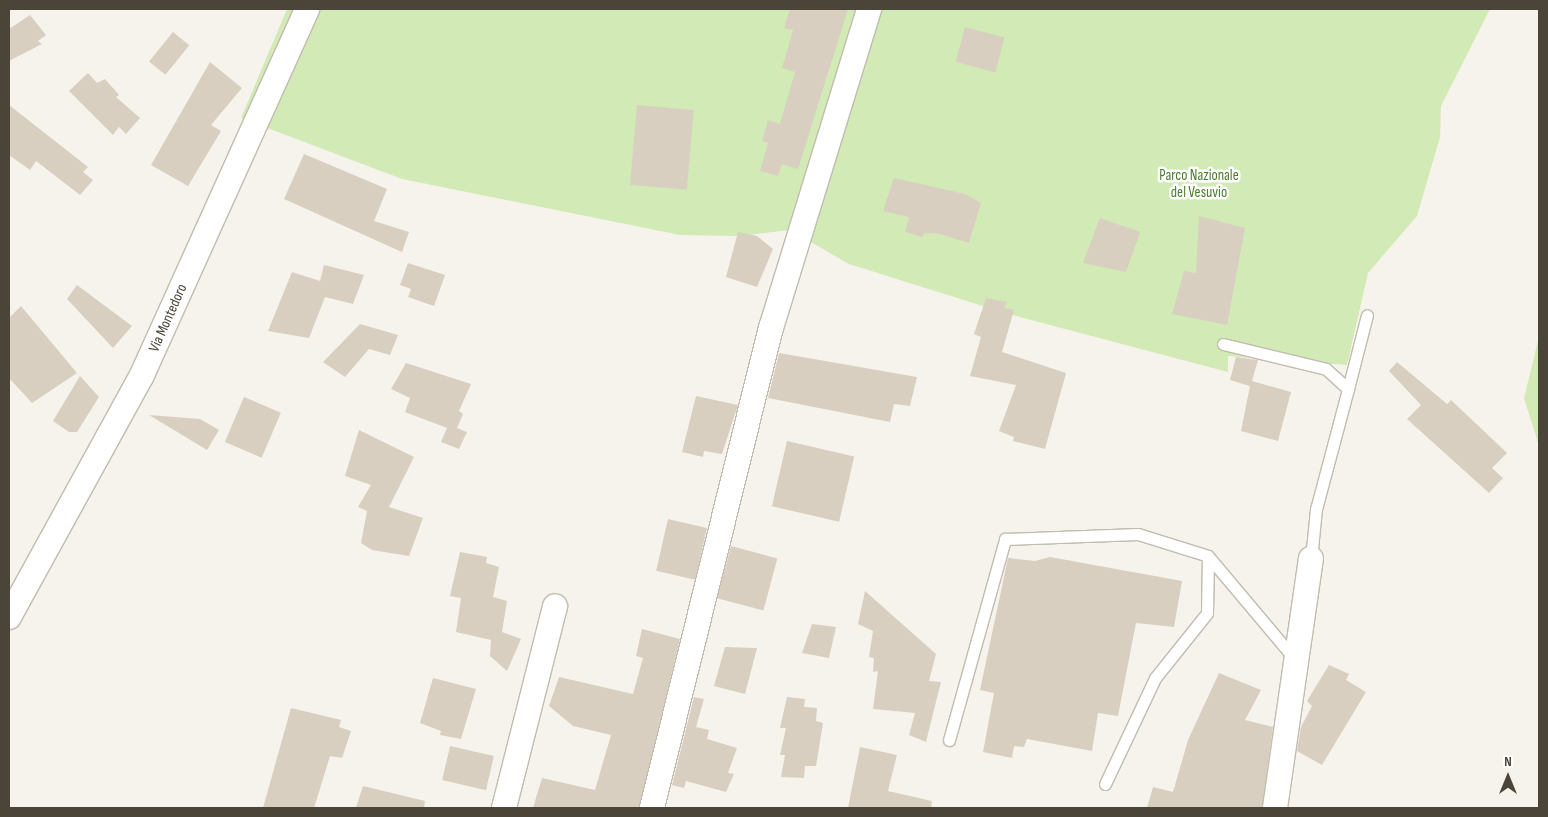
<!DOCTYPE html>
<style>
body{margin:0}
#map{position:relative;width:1548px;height:817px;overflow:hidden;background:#f6f3ec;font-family:"Sofia Sans Condensed",sans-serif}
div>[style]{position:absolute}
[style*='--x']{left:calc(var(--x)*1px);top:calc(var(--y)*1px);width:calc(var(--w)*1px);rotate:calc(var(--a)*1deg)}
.green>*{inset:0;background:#d2eab5}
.building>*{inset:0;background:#d8cfc1;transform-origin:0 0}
.roads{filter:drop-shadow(1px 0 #c2bbae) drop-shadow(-1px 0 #c2bbae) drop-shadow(0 1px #c2bbae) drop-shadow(0 -1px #c2bbae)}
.service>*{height:11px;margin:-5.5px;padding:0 5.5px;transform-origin:5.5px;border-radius:5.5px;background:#fff}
.minor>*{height:24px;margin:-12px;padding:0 12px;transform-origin:12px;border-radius:12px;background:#fff}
span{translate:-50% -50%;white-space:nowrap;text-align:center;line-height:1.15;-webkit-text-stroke:5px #fff;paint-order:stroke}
.park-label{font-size:15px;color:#4a7f2a}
.street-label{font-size:15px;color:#4b4439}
.frame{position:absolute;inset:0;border:10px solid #4b4439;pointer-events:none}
.north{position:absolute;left:1483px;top:752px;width:50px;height:50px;-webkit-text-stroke:4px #fff;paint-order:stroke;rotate:0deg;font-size:14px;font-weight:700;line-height:20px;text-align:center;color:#4b4439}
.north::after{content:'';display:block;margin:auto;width:18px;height:22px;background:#4b4439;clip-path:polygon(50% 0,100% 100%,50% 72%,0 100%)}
</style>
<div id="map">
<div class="green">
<i style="clip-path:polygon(287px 9px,1490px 9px,1441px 106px,1440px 137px,1417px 216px,1368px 273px,1347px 365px,1228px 356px,1228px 372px,1005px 313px,849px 264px,790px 230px,738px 236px,680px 235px,402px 179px,241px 118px)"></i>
<i style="clip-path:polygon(1539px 337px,1539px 446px,1524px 398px)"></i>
</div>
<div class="building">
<i style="clip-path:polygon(790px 9px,848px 9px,798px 169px,782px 164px,778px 176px,760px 171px,768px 143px,762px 141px,768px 120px,780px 124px,795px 72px,782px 68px,793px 30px,784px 28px)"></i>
<i style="clip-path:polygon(30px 15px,46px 35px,38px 41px,42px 44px,9px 61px,9px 29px)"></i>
<i style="left:965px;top:27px;width:41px;height:36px;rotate:15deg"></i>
<i style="left:173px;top:32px;width:21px;height:38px;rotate:39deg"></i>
<i style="clip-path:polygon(210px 62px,242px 88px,211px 125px,221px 131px,188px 186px,151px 165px)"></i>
<i style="clip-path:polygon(88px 73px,97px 83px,105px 79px,119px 95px,116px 97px,140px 118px,126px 134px,119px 127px,113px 135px,69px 91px)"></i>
<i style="clip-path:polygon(9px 105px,88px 167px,83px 172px,93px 180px,80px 195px,36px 161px,30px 170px,9px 155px)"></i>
<i style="left:637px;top:105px;width:57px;height:80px;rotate:5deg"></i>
<i style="clip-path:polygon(304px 154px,387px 189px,374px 221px,409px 232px,402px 252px,284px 199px)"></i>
<i style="clip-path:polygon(894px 178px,965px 194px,981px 203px,969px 243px,940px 234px,925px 233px,922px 237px,905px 232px,909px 217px,883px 211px)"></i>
<i style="clip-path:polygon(1199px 216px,1245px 228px,1227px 325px,1172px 314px,1184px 271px,1196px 273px)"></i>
<i style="clip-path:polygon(1100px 218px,1140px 232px,1126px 272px,1083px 263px)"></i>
<i style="clip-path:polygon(738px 232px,757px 236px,773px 249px,757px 287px,726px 277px)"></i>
<i style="clip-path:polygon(408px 263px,445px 275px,434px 306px,408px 297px,411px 289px,400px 285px)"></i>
<i style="clip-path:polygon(324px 265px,364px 275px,353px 304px,325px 297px,309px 338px,268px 331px,292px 272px,320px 281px)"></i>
<i style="clip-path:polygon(77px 285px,132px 326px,113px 348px,67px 299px)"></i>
<i style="clip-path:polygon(986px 298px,1007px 302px,1004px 308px,1014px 310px,1002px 352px,1066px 373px,1045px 449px,1013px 441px,1014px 437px,999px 431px,1016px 385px,970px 376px,981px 337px,974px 334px)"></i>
<i style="clip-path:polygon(21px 306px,77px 373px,32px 403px,9px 378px,9px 318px)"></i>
<i style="clip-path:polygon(360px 324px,398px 335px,390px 355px,369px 349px,345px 377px,323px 362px)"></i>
<i style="clip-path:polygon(779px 353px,917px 377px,910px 406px,894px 404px,890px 422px,768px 398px)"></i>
<i style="clip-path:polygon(1236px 357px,1258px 360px,1252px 381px,1291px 392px,1278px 441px,1241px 431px,1250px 386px,1230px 380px)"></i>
<i style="clip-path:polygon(1397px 362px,1447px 404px,1451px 400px,1507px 453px,1492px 468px,1503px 478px,1489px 493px,1407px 419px,1421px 405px,1389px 371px)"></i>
<i style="clip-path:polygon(406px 363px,471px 384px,459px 411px,463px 414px,457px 428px,467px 432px,459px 449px,441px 442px,447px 428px,405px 412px,410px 398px,391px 389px)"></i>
<i style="clip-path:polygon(80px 376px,99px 397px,77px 432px,69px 432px,53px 421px)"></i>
<i style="clip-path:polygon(696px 396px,738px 405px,722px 454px,704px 451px,703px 457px,682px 452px)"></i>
<i style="left:244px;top:397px;width:40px;height:49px;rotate:23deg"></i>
<i style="clip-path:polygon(149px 415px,200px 419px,219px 430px,207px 450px)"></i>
<i style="clip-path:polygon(359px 430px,414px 457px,389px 507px,423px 518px,409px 556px,372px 550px,361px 543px,367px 511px,358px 507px,371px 485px,345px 476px)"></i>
<i style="left:787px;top:441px;width:69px;height:67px;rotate:13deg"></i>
<i style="left:668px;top:519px;width:40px;height:53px;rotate:13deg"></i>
<i style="left:731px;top:546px;width:48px;height:54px;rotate:15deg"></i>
<i style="clip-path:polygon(460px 552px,487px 557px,486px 563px,499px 567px,493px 597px,507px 601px,502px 632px,521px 639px,507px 671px,490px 656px,491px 640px,456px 632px,461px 598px,450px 596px)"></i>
<i style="clip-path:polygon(1050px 557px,1182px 581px,1174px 627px,1136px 623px,1118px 716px,1098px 713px,1092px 751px,1027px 739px,1024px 747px,1014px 746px,1012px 758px,983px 752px,994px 693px,980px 690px,1008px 558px,1035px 561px)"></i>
<i style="clip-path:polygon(865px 591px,936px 654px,929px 681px,941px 682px,926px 742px,909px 735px,915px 713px,873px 709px,878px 671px,873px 672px,874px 658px,869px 657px,873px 631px,858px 624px)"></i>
<i style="clip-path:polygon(812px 624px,836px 627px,829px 658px,802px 653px)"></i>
<i style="clip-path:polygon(642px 629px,680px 639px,639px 808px,533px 808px,542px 778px,595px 790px,611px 735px,573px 726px,549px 706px,559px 677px,633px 694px,643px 658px,636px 656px)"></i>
<i style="clip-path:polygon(725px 647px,757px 648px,745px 694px,714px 686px)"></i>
<i style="clip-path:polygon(1329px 665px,1349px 674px,1346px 680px,1366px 692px,1322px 765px,1297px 751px,1301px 727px,1312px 706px,1307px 701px)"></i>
<i style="clip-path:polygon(1219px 673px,1261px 690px,1245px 720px,1273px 727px,1262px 808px,1147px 808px,1153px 787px,1173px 792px,1188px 740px)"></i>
<i style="clip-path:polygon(433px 678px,476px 689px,461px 739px,440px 735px,441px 731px,420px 723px)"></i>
<i style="clip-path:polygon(694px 697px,704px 699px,696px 727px,709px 730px,707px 739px,737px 748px,728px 773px,734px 774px,726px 792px,686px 781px,684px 788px,672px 785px)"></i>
<i style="clip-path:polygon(787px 697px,805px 699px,804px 707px,817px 708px,816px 721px,823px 723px,816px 766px,805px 766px,804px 778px,781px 777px,785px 755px,780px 755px,786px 728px,780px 728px)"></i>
<i style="clip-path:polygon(291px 708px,341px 720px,339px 727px,351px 731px,342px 758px,330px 756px,314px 808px,263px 808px)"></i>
<i style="left:450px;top:746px;width:45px;height:35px;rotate:13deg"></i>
<i style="clip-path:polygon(860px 747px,897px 755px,888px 791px,932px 801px,931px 808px,848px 808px)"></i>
<i style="clip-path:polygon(363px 786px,425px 801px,424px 808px,356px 808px)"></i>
</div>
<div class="roads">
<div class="service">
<i style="--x:1223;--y:344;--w:106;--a:13.6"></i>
<i style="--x:1326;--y:369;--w:30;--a:42"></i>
<i style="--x:1348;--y:389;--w:124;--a:104.9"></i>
<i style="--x:1316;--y:509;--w:50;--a:95.7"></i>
<i style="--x:1348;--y:389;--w:76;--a:-75.6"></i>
<i style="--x:949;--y:740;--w:209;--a:-74.4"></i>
<i style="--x:1005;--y:539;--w:133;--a:-2.2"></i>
<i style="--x:1138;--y:534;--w:73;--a:17.4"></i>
<i style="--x:1208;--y:556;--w:133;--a:49.9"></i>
<i style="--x:1105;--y:784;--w:117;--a:-64.7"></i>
<i style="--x:1155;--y:678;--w:83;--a:-51.3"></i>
<i style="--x:1207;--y:613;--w:57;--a:-89"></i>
</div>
<div class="minor">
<i style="--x:9;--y:617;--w:276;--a:-61.2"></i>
<i style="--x:142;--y:375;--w:401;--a:-65.7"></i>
<i style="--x:504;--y:808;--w:208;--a:-75.8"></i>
<i style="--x:652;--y:808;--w:495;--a:-76.1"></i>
<i style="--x:771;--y:328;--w:334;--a:-72.9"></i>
<i style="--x:1275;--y:808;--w:252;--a:-81.8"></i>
</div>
</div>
<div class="park-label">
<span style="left:1199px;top:184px">Parco Nazionale<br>del Vesuvio</span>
</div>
<div class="street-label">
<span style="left:168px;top:318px;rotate:-66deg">Via Montedoro</span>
</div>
<div class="frame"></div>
<div class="north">N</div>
</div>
